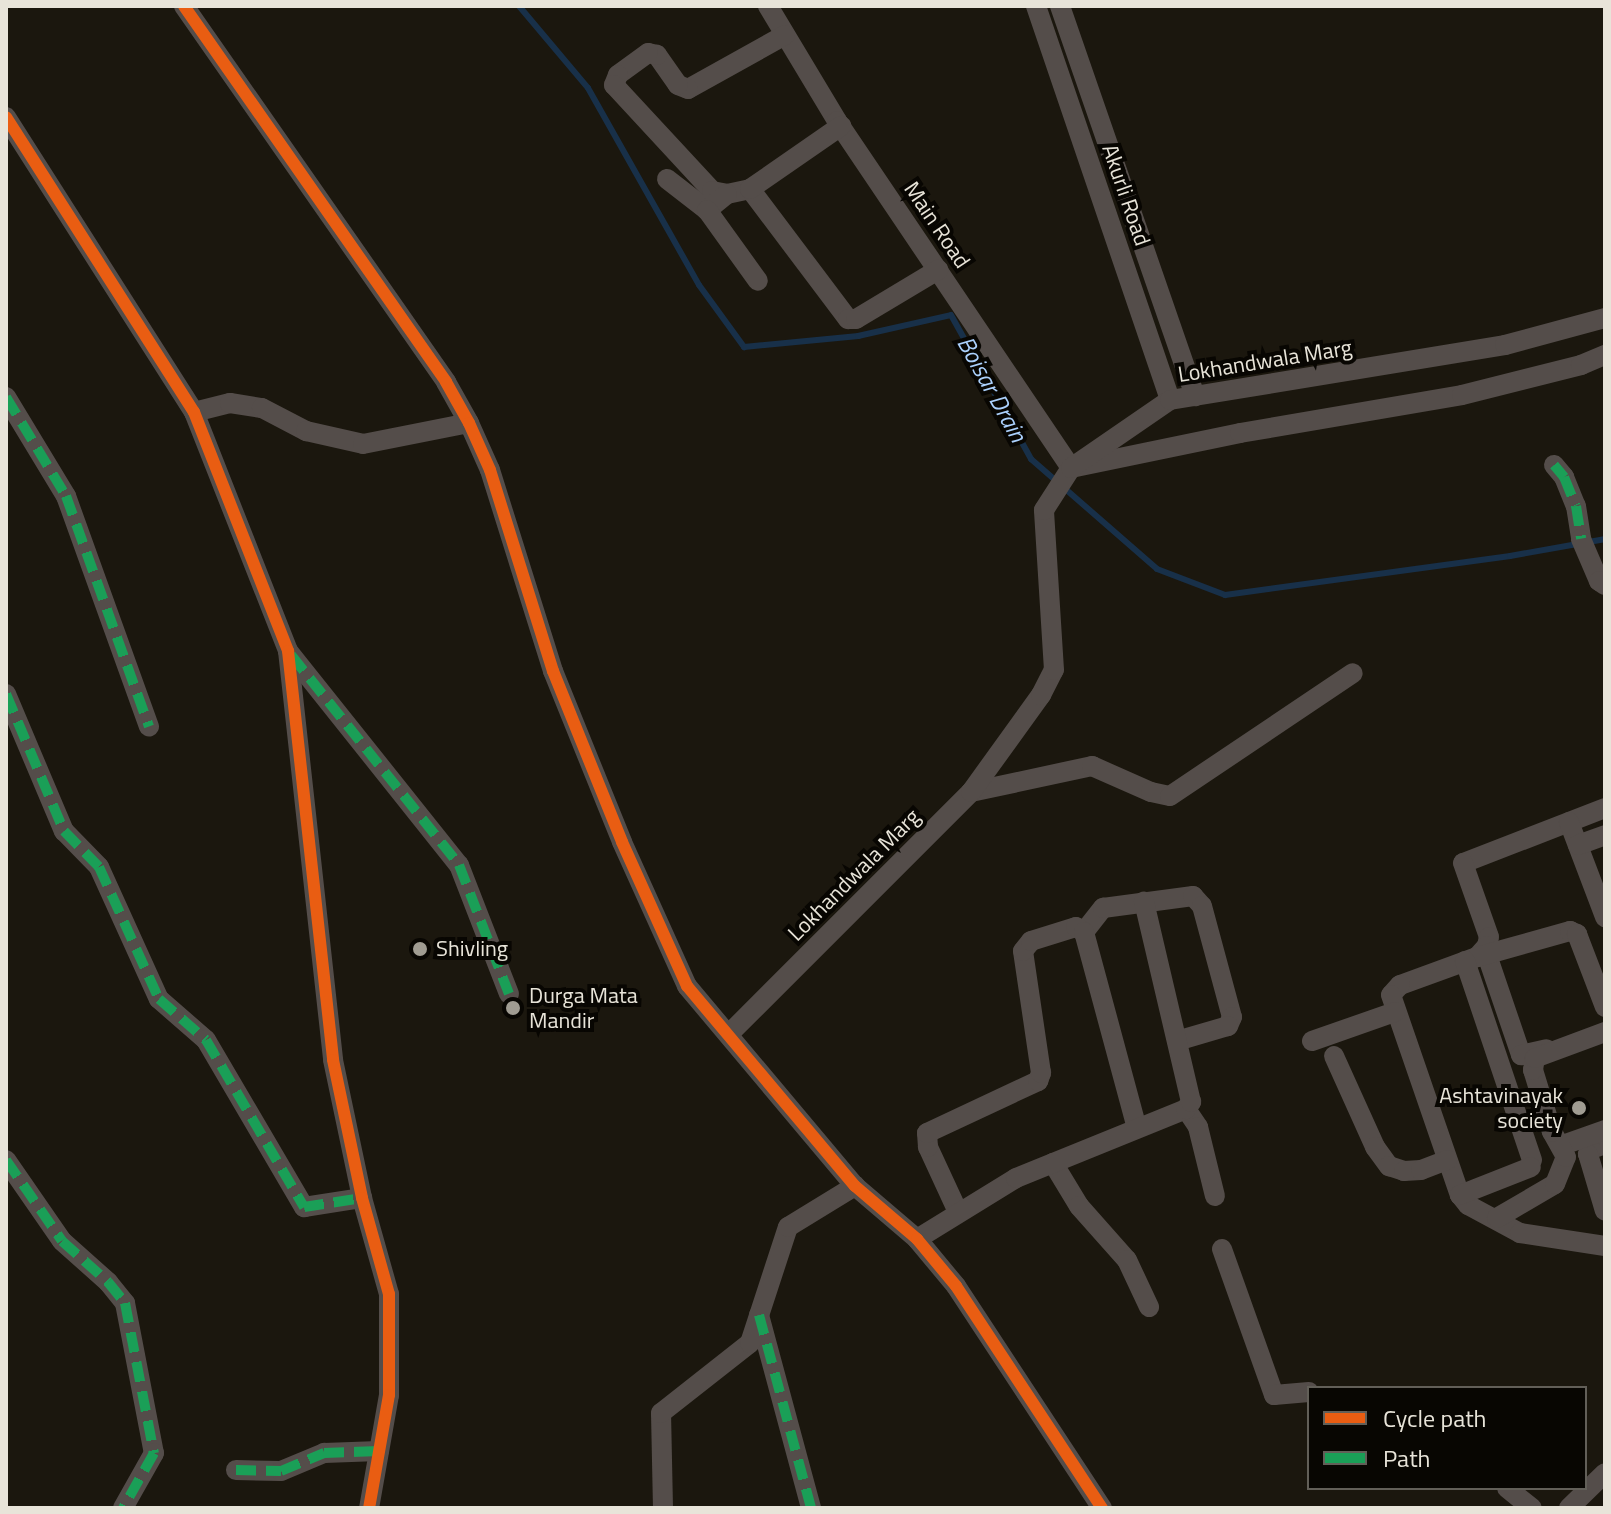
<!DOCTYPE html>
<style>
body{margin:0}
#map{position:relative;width:1611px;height:1514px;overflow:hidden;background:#1b170e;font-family:"Titillium Web",sans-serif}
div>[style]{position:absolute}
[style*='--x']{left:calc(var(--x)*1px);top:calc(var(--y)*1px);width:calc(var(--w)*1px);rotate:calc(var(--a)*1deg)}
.stream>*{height:6px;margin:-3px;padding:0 3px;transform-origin:3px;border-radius:3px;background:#183049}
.minor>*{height:20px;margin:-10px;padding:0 10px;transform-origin:10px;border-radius:10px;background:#544d4a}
.quiet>*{height:10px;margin-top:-5px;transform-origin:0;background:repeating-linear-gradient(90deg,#1a9f57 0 20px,transparent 0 30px)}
.cycleway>*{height:12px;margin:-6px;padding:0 6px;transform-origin:6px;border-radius:6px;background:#e95d12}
.dots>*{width:22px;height:22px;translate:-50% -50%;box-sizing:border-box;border:4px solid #080602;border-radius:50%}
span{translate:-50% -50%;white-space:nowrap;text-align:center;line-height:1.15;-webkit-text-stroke:8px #080602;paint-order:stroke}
.street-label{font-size:22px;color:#e8e4d9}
.poi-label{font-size:22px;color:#e8e4d9}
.left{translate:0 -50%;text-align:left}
.right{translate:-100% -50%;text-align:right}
.water-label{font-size:24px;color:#abd0fc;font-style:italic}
.frame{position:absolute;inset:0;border:8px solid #e8e4d9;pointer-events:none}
.legend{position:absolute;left:1307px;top:1386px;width:280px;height:104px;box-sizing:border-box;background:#080602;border:2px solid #625f58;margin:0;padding:10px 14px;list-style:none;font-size:24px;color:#e8e4d9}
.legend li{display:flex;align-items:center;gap:16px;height:40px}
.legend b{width:40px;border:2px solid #625f58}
</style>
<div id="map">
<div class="stream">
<i style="--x:519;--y:6;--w:107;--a:49.9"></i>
<i style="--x:588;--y:88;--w:226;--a:60.6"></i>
<i style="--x:699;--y:285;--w:77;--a:54"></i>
<i style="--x:744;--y:347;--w:115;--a:-5.5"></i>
<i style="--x:858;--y:336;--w:95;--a:-12.7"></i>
<i style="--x:951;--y:315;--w:165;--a:60.9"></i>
<i style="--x:1031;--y:459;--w:167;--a:41.1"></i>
<i style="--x:1157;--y:569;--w:73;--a:20.9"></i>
<i style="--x:1225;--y:595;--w:288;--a:-7.8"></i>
<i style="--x:1510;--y:556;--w:97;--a:-10.1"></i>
</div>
<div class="minor">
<i style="--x:184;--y:6;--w:458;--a:55.1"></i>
<i style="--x:446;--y:382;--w:47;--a:60.7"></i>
<i style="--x:469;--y:423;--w:51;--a:65.9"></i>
<i style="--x:490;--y:470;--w:211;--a:72.6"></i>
<i style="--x:553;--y:671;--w:184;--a:68"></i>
<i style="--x:622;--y:842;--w:158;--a:65.7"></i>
<i style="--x:687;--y:986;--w:261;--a:50"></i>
<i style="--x:855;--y:1186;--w:82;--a:40.5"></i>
<i style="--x:917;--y:1239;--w:61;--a:50.3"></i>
<i style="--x:956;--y:1286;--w:266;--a:56.7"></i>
<i style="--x:768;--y:6;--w:134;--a:59"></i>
<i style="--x:837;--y:121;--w:419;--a:56"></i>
<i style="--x:1071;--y:468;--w:173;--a:-11.7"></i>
<i style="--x:1240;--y:433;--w:225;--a:-9.7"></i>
<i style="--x:1462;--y:395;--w:123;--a:-14.1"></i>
<i style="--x:1581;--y:365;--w:26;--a:-23"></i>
<i style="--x:1036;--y:6;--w:416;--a:71.2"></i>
<i style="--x:1060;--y:6;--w:413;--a:70.9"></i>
<i style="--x:785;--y:35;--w:111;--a:150.9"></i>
<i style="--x:688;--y:89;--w:11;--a:-158"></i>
<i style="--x:678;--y:85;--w:37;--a:-125"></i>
<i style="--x:657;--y:55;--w:9;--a:-167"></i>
<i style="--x:648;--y:53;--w:37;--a:144"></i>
<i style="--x:618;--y:75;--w:11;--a:112"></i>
<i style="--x:614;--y:85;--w:144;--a:47.2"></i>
<i style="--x:712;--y:191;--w:15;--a:11"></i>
<i style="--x:727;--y:194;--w:24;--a:-12"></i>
<i style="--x:750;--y:189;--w:163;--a:53"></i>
<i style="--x:848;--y:319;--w:8;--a:0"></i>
<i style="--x:856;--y:319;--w:96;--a:-30.9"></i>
<i style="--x:6;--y:117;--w:350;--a:57.5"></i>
<i style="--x:194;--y:412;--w:257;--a:68.5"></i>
<i style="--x:288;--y:651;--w:411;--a:83.7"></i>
<i style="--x:333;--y:1060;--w:141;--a:78.1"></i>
<i style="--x:362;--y:1198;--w:100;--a:74.3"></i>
<i style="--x:389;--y:1294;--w:101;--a:90"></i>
<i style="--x:389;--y:1395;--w:115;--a:100"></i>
<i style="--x:667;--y:179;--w:51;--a:37.8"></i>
<i style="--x:750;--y:189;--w:111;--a:-34.7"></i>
<i style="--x:727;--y:194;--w:26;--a:141"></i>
<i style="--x:707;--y:210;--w:87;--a:54.3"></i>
<i style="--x:6;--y:397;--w:116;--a:58.8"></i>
<i style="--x:66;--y:496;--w:245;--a:70.2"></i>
<i style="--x:194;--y:412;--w:37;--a:-14"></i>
<i style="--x:230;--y:403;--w:32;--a:9"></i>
<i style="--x:262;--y:408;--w:50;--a:27.6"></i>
<i style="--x:306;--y:431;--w:58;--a:12.8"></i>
<i style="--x:363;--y:444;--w:108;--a:-11.2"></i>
<i style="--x:1554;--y:465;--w:16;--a:50"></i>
<i style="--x:1564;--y:477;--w:31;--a:68"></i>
<i style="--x:1576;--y:506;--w:33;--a:81"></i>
<i style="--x:1581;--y:539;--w:46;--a:66.8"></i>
<i style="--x:1599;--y:581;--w:7;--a:34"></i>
<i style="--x:288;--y:651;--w:274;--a:51.4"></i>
<i style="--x:459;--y:865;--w:138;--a:68.8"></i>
<i style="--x:6;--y:694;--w:149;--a:67.1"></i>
<i style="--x:64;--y:831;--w:50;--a:45.8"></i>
<i style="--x:99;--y:867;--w:145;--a:65.6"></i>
<i style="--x:159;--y:999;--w:62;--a:41.1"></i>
<i style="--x:206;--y:1040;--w:194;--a:59.6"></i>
<i style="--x:304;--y:1207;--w:59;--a:-8.8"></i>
<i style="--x:971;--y:792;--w:124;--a:-12.1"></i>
<i style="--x:1092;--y:766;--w:64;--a:23.8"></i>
<i style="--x:1151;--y:792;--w:19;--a:12"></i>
<i style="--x:1170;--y:796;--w:220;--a:-33.9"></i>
<i style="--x:1605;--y:808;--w:152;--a:158.8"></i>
<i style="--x:1463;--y:863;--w:78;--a:70.6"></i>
<i style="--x:1489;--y:937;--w:9;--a:103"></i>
<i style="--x:1487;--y:946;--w:15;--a:132"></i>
<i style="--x:1477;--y:957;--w:82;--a:160"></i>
<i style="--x:1400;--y:985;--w:13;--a:132"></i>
<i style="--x:1391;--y:995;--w:212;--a:71"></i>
<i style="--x:1460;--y:1195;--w:13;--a:51"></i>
<i style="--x:1468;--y:1205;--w:59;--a:28.3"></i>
<i style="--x:1520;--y:1233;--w:86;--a:8.7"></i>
<i style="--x:1569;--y:822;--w:102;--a:69.2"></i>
<i style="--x:1578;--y:845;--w:29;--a:-20"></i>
<i style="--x:1084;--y:932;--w:31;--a:-52"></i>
<i style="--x:1103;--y:908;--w:91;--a:-7.6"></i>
<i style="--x:1193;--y:896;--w:13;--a:48"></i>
<i style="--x:1202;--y:906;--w:115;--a:74.9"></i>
<i style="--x:1232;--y:1017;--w:10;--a:114"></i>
<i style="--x:1228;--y:1026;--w:53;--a:163.6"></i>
<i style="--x:1487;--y:955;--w:106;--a:71.2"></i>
<i style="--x:1521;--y:1055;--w:26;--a:-13"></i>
<i style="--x:1477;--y:957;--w:97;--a:-15.6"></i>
<i style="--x:1570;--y:931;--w:8;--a:23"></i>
<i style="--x:1577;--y:934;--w:78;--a:69"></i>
<i style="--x:1465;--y:961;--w:210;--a:71.4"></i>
<i style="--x:730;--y:1033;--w:341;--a:-45"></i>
<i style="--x:971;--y:792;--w:120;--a:-54.2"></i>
<i style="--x:1041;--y:695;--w:28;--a:-63"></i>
<i style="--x:1054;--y:670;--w:160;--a:-93.6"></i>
<i style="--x:1044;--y:510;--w:50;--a:-57.3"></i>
<i style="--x:1071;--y:468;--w:120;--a:-34.5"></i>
<i style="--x:1170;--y:400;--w:339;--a:-9.3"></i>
<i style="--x:1505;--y:345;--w:104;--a:-15.1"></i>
<i style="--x:1312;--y:1041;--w:88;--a:-19.3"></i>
<i style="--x:1334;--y:1056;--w:100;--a:65.7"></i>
<i style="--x:1375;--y:1147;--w:24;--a:54"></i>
<i style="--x:1389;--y:1166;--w:16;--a:18"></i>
<i style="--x:1404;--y:1171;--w:17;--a:-3"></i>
<i style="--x:1421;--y:1170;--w:28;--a:-21"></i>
<i style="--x:1186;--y:1109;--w:22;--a:56"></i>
<i style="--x:1198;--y:1127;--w:71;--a:76.2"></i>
<i style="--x:1605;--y:1144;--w:15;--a:160"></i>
<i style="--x:1591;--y:1149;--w:6;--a:121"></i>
<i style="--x:1588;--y:1154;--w:59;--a:73.4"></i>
<i style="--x:1563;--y:1145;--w:45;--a:-19.7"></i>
<i style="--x:6;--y:1160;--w:98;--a:55.3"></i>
<i style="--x:62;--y:1241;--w:62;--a:41.7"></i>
<i style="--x:108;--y:1282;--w:27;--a:51"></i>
<i style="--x:125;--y:1303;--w:153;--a:79.1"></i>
<i style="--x:154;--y:1453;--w:63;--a:119.4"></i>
<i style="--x:1053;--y:1163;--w:50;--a:58.8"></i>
<i style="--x:1079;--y:1206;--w:72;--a:48.4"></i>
<i style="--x:1127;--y:1260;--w:52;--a:64.9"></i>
<i style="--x:1460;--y:1195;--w:76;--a:-21.5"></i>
<i style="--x:958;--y:1212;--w:72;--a:-114.8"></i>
<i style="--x:928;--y:1147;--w:14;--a:-94"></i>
<i style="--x:927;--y:1133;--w:123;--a:-25.1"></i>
<i style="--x:1038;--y:1081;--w:9;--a:-69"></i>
<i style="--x:1041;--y:1073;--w:123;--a:-98.4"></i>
<i style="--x:1023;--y:951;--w:13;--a:-51"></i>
<i style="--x:1031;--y:941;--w:47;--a:-17.3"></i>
<i style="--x:1076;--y:927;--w:9;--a:32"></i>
<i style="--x:1084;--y:932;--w:203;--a:74.9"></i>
<i style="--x:1497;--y:1218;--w:67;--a:-30.4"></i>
<i style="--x:1555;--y:1184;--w:29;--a:-68"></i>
<i style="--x:1566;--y:1157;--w:29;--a:-119"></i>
<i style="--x:1552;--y:1132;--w:65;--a:-107"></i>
<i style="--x:1533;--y:1070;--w:12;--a:-81"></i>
<i style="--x:1535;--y:1058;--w:75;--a:-20.4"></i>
<i style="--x:917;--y:1239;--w:116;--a:-31.6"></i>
<i style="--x:1016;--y:1178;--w:183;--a:-22.1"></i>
<i style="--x:1186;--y:1109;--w:9;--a:-54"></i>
<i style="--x:1191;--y:1102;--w:206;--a:-103.2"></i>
<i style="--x:1222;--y:1249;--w:155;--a:70.4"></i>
<i style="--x:1274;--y:1395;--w:35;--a:-5"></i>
<i style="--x:759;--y:1315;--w:200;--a:74.9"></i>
<i style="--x:236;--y:1470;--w:45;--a:1.3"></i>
<i style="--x:281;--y:1471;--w:47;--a:-22.7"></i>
<i style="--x:324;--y:1453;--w:55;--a:-2.1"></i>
<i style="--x:1507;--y:1488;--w:32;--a:39"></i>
<i style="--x:663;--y:1508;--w:95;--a:-91.2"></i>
<i style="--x:661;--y:1413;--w:113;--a:-38.2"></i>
<i style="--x:750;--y:1343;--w:122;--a:-71.9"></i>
<i style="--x:788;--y:1227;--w:79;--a:-31.5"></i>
<i style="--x:1569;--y:1508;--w:50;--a:-44.2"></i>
</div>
<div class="quiet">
<i style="--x:6;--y:397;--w:116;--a:58.8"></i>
<i style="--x:66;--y:496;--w:245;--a:70.2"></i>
<i style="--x:1554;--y:465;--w:16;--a:50"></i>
<i style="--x:1564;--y:477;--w:31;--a:68"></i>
<i style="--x:1576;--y:506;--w:33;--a:81"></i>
<i style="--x:291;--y:655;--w:269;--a:51.3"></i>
<i style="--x:459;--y:865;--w:138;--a:68.8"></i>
<i style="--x:6;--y:694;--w:149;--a:67.1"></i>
<i style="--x:64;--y:831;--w:50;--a:45.8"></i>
<i style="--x:99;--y:867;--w:145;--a:65.6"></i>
<i style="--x:159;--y:999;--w:62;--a:41.1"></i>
<i style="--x:206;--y:1040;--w:194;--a:59.6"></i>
<i style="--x:304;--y:1207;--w:59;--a:-8.8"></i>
<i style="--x:6;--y:1160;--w:98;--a:55.3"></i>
<i style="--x:62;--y:1241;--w:62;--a:41.7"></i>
<i style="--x:108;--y:1282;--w:27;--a:51"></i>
<i style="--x:125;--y:1303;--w:153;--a:79.1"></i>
<i style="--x:154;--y:1453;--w:63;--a:119.4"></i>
<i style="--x:759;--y:1315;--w:200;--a:74.9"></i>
<i style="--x:236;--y:1470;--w:45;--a:1.3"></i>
<i style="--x:281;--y:1471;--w:47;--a:-22.7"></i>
<i style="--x:324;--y:1453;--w:55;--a:-2.1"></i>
</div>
<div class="cycleway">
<i style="--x:184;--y:6;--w:458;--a:55.1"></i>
<i style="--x:446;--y:382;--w:47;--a:60.7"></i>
<i style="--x:469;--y:423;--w:51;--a:65.9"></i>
<i style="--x:490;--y:470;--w:211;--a:72.6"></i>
<i style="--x:553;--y:671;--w:184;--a:68"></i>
<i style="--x:622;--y:842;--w:158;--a:65.7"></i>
<i style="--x:687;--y:986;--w:261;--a:50"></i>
<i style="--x:855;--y:1186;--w:82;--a:40.5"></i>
<i style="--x:917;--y:1239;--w:61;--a:50.3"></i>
<i style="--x:956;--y:1286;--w:266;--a:56.7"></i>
<i style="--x:6;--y:117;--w:350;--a:57.5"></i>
<i style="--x:194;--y:412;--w:257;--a:68.5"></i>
<i style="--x:288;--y:651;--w:411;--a:83.7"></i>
<i style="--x:333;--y:1060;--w:141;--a:78.1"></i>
<i style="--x:362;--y:1198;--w:100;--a:74.3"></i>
<i style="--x:389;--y:1294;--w:101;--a:90"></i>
<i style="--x:389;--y:1395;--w:115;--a:100"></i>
</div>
<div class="dots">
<i style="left:420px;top:949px;background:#a09c92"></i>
<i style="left:513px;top:1008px;background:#a09c92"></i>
<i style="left:1579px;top:1108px;background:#a09c92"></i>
</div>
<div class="street-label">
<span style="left:1126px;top:195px;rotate:71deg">Akurli Road</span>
<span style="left:937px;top:225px;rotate:56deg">Main Road</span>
<span style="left:1265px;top:361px;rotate:-9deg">Lokhandwala Marg</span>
<span style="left:854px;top:875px;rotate:-45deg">Lokhandwala Marg</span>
</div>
<div class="poi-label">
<span class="left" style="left:436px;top:949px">Shivling</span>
<span class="left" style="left:529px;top:1008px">Durga Mata<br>Mandir</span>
<span class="right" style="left:1563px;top:1108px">Ashtavinayak<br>society</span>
</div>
<div class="water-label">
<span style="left:992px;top:389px;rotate:61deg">Boisar Drain</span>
</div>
<div class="frame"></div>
<ul class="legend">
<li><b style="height:10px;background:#e95d12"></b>Cycle path</li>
<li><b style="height:10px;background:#1a9f57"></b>Path</li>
</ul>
</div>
